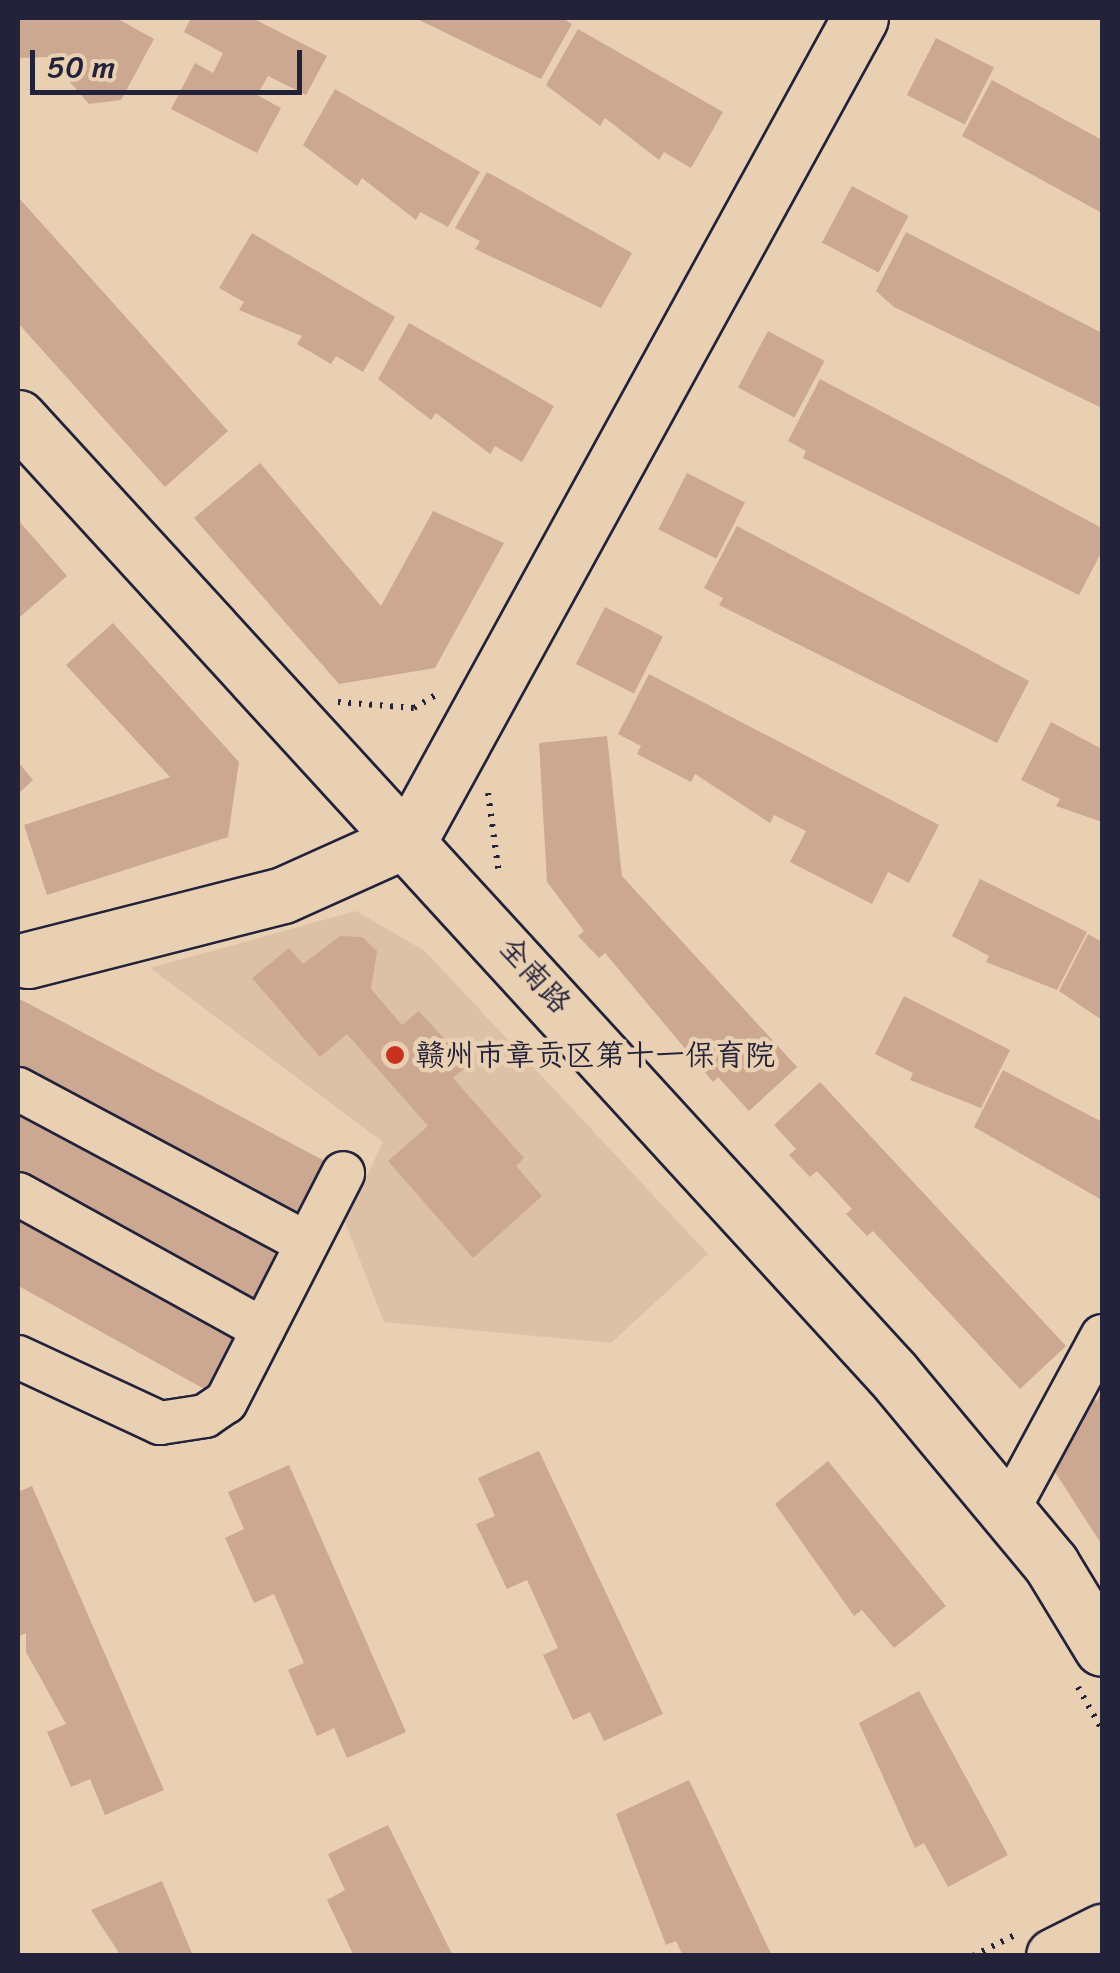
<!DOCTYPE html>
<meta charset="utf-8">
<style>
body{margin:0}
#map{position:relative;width:1120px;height:1973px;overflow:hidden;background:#ead0b2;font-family:Sriracha,"LXGW WenKai TC",sans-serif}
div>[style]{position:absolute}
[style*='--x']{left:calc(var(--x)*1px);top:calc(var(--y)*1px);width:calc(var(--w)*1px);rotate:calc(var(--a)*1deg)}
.built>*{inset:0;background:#ddc1a6}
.building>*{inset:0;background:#cca791;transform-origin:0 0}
.path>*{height:6px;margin-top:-3px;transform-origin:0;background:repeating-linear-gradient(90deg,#22223b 0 2.5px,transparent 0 10.5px)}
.roads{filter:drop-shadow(2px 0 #22223b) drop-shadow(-2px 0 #22223b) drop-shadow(0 2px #22223b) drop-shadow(0 -2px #22223b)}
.minor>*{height:42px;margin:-21px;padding:0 21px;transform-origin:21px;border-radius:21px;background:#ead0b2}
.tertiary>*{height:55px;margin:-27.5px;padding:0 27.5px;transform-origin:27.5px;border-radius:27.5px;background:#ead0b2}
.dots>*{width:28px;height:28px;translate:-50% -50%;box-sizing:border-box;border:5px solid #ead0b2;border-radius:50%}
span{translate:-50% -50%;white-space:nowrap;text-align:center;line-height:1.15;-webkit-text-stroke:9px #ead0b2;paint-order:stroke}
.street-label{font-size:30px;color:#22223b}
.poi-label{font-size:30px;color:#22223b}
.left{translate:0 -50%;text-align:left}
.frame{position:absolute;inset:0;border:20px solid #22223b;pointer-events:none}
.scale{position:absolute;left:30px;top:50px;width:272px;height:45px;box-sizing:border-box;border:5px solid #22223b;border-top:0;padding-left:12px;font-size:30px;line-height:35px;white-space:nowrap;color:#22223b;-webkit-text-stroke:8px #ead0b2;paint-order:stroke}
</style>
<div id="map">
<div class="built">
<i style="clip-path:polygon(356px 911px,425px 951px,708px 1254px,611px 1343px,384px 1322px,345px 1222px,383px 1142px,150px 968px)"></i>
</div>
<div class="building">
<i style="clip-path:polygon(18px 18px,116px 18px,154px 39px,121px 100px,89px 104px,48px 57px,18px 58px)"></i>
<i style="clip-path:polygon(191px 18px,252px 18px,327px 56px,306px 95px,268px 76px,257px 95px,281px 108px,257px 153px,171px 109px,195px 63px,213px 73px,223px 53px,184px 32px)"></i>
<i style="clip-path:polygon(415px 18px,562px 18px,572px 24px,541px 79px)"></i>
<i style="clip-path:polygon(578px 29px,723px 112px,691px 168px,664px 152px,659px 160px,605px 118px,600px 126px,546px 85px)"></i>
<i style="left:936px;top:38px;width:65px;height:64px;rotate:27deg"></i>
<i style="clip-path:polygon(992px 80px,1102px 140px,1102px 213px,962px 136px)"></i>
<i style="clip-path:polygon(335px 89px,480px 172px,448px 227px,420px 212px,416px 220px,362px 178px,357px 186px,303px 145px)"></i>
<i style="clip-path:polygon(487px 172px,632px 253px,601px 308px,475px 249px,480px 241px,455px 228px)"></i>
<i style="left:852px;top:186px;width:64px;height:64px;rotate:28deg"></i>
<i style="clip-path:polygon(18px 197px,228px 431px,165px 487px,18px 323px)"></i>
<i style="clip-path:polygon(906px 232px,1102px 333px,1102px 408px,894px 307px,876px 291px)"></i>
<i style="clip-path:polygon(252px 233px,395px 317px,363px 372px,336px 356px,331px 364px,297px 344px,302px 336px,239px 310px,244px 302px,219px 288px)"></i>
<i style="clip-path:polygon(409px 323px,554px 406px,522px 462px,495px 446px,490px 454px,436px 413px,431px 420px,378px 379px)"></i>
<i style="left:768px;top:331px;width:64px;height:64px;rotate:28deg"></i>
<i style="clip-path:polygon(820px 379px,1102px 528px,1102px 551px,1079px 595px,803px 458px,806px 451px,788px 441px)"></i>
<i style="clip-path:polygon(260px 463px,381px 606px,433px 511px,504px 543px,435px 668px,339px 684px,194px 518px)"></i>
<i style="left:687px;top:473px;width:65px;height:63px;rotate:27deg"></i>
<i style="clip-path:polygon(18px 520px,67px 576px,20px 617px,18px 615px)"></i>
<i style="clip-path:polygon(737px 526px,1029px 681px,997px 743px,719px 605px,723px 598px,704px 588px)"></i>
<i style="left:605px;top:607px;width:65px;height:64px;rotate:27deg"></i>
<i style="clip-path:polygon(113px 623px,239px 762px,228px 837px,47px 895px,24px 825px,170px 777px,66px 665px)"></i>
<i style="clip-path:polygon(649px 674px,939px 825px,909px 883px,888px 872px,872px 904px,790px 862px,806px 831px,774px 815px,770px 823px,695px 774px,691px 782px,637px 754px,641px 746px,618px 734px)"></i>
<i style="clip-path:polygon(1051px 722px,1102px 749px,1102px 822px,1056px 806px,1060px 799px,1021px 780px)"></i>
<i style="clip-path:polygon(607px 736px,622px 876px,797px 1067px,749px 1111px,718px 1077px,713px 1082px,605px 953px,599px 958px,578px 936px,584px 931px,547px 882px,539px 743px)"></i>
<i style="clip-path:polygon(18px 762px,33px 780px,18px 794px)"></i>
<i style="clip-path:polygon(980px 879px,1087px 932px,1057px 990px,986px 962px,989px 956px,952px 936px)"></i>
<i style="clip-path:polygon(1088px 934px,1102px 942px,1102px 1020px,1059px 991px)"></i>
<i style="clip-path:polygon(340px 936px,362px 937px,377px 951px,371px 989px,402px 1025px,419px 1011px,468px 1065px,453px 1078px,524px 1158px,516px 1166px,542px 1196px,473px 1258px,388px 1161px,428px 1126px,347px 1034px,320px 1057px,252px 978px,289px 948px,303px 964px)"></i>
<i style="clip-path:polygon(904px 996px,1010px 1050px,981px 1108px,910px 1080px,913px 1073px,875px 1054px)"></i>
<i style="left:18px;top:998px;width:361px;height:69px;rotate:28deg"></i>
<i style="clip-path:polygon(1003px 1070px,1102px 1122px,1102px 1200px,974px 1127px)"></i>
<i style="clip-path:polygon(820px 1082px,1066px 1346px,1020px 1389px,873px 1231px,867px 1236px,846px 1214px,852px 1209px,817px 1171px,810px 1177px,789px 1155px,796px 1149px,774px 1125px)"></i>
<i style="left:18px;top:1107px;width:310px;height:68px;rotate:28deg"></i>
<i style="left:18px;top:1209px;width:260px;height:67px;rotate:29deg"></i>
<i style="clip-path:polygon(1102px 1390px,1102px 1545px,1046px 1458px,1080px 1391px,1097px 1401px)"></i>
<i style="clip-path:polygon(539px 1451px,663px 1714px,604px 1741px,590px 1712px,573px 1720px,543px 1655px,558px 1648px,527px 1580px,507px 1589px,476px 1524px,495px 1516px,478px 1478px)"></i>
<i style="clip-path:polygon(828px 1461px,946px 1606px,894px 1648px,862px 1610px,854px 1616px,775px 1504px)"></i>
<i style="clip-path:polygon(289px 1465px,406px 1732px,347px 1758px,334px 1728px,317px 1736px,288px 1670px,304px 1663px,274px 1594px,254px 1603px,225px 1538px,244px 1529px,228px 1492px)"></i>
<i style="clip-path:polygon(32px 1486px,164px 1790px,105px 1815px,90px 1779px,71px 1787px,47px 1732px,66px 1724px,26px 1652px,26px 1633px,18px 1637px,18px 1492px)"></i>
<i style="clip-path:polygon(919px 1691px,1008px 1855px,948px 1887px,924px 1843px,915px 1848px,859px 1723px)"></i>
<i style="clip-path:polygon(689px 1780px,772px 1956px,683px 1956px,676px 1941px,666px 1945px,616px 1814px)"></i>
<i style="clip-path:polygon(388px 1825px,453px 1956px,354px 1956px,327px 1900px,345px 1890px,328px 1854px)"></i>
<i style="clip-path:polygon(162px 1881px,193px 1956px,121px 1956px,91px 1910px)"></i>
</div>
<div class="path">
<i style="--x:338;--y:702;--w:76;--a:4.5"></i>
<i style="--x:414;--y:708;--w:26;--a:-31"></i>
<i style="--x:488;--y:793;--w:82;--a:82.3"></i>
<i style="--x:1078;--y:1687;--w:49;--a:60.8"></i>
<i style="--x:973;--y:1956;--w:47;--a:-26.6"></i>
</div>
<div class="roads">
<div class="minor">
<i style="--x:18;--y:1089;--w:327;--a:28.1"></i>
<i style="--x:18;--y:1194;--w:280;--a:28.9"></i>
<i style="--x:18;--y:1357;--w:157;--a:24.9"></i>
<i style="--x:160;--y:1423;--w:46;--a:-8.8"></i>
<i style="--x:205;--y:1416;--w:25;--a:-34"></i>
<i style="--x:226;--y:1402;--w:257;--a:-62.9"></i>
<i style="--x:1007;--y:1512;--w:200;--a:-61.6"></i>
</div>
<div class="tertiary">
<i style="--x:18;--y:418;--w:1295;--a:47.54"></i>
<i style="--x:892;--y:1373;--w:249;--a:50.2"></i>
<i style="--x:1051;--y:1564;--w:98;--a:58.7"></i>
<i style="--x:28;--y:960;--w:263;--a:-14.3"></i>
<i style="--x:283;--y:895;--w:139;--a:-24.2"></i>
<i style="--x:410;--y:838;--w:935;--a:-61.24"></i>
<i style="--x:1054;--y:1956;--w:54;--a:-26.6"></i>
</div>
</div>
<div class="dots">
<i style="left:395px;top:1055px;background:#c8321e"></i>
</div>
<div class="street-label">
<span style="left:535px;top:975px;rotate:48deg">全南路</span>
</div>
<div class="poi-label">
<span class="left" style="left:415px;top:1055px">赣州市章贡区第十一保育院</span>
</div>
<div class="frame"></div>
<div class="scale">50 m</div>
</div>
